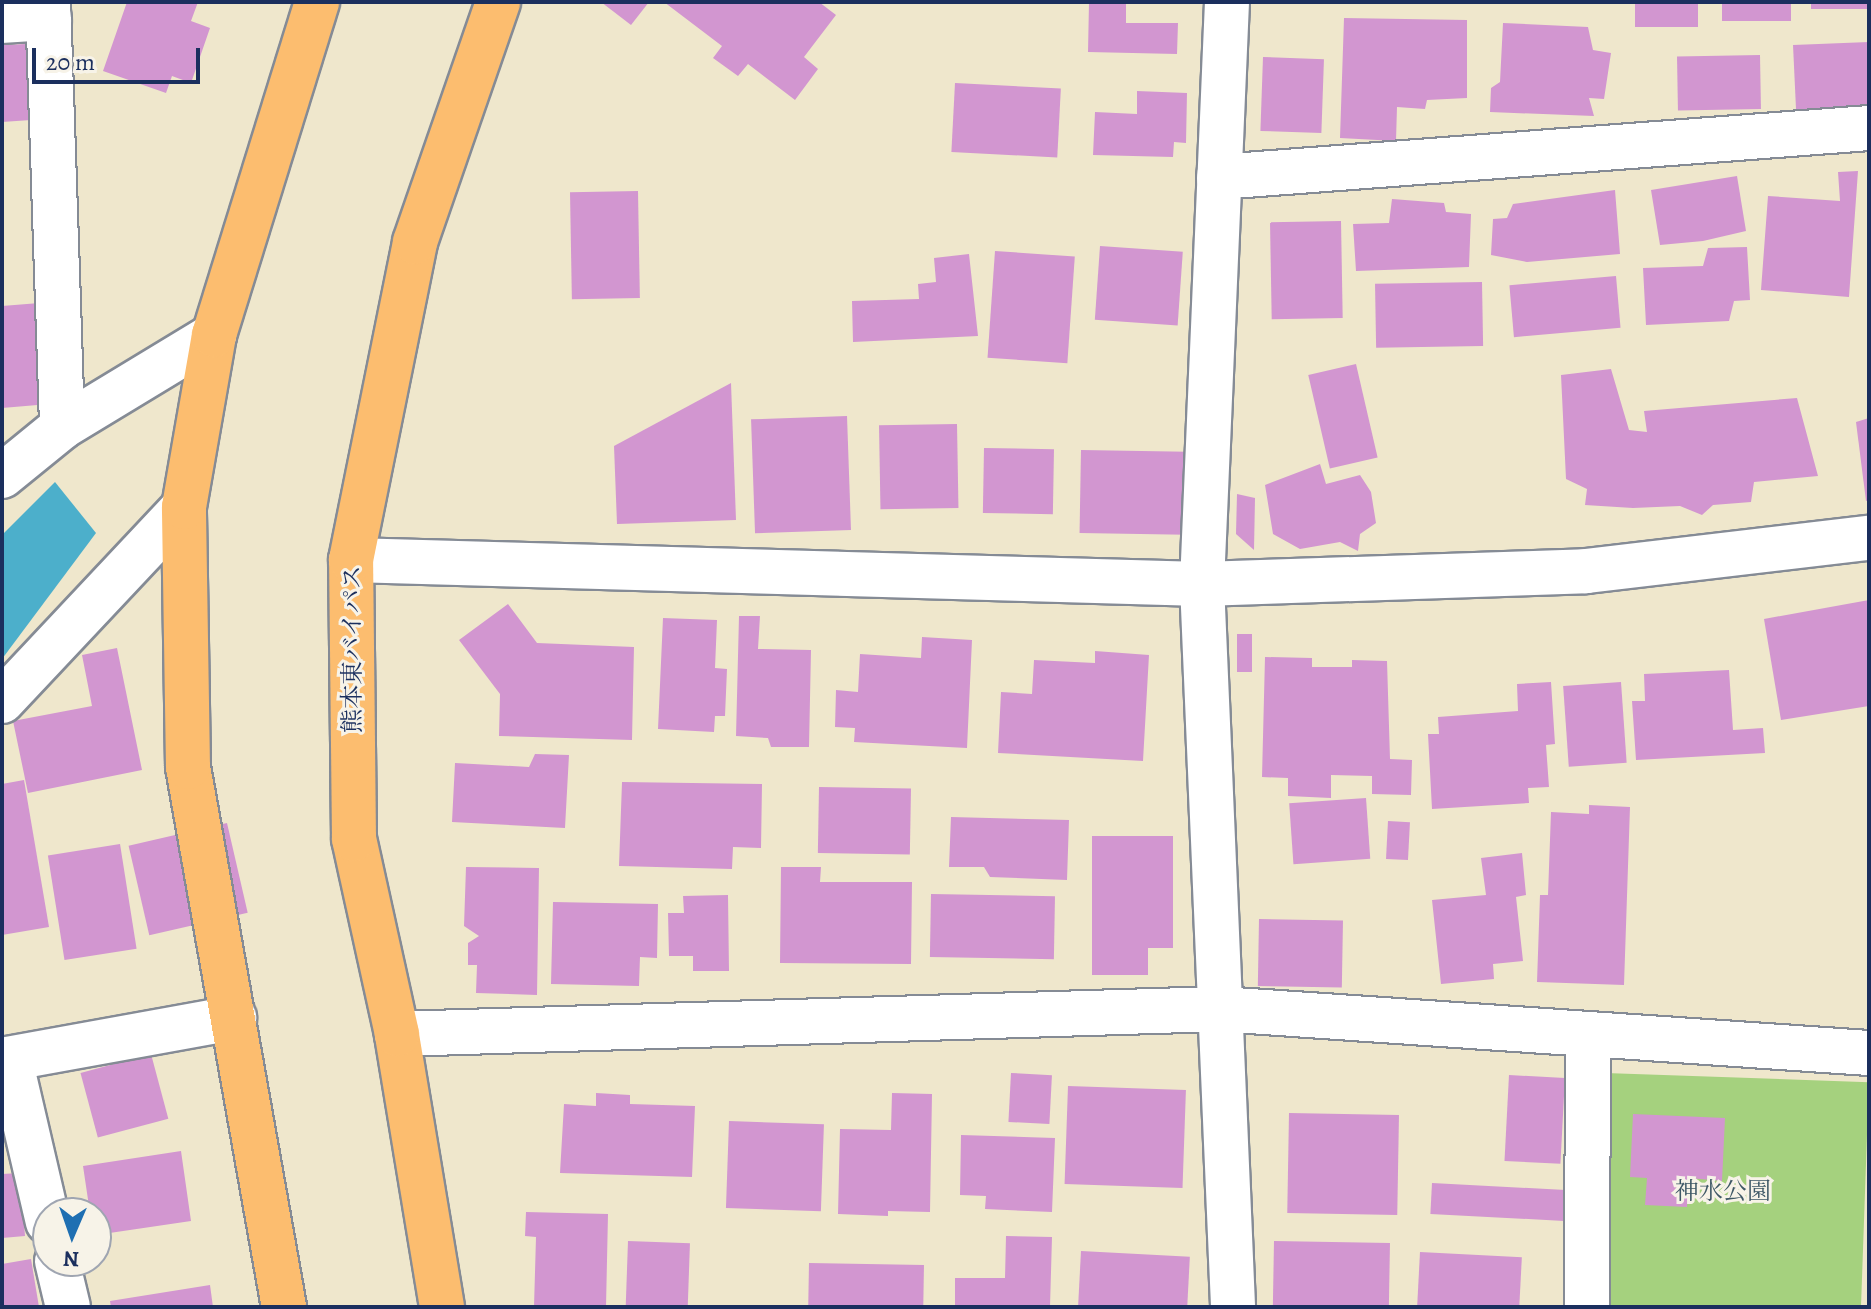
<!DOCTYPE html>
<meta charset="utf-8">
<style>
body{margin:0}
#map{position:relative;width:1871px;height:1309px;overflow:hidden;background:#efe7cc;font-family:Alegreya,"Noto Serif JP",serif}
div>[style]{position:absolute}
[style*='--x']{left:calc(var(--x)*1px);top:calc(var(--y)*1px);width:calc(var(--w)*1px);rotate:calc(var(--a)*1deg)}
.green>*{inset:0;background:#a5d17e;transform-origin:0 0}
.water>*{inset:0;background:#4cafcb}
.building>*{inset:0;background:#d296d0;transform-origin:0 0}
.roads{filter:drop-shadow(2px 0 #858b95) drop-shadow(-2px 0 #858b95) drop-shadow(0 2px #858b95) drop-shadow(0 -2px #858b95)}
.minor>*{height:44px;margin:-22px;padding:0 22px;transform-origin:22px;border-radius:22px;background:#fff}
.trunk>*{height:44px;margin:-22px;padding:0 22px;transform-origin:22px;border-radius:22px;background:#fcbd6f}
span{translate:-50% -50%;white-space:nowrap;text-align:center;line-height:1.15;-webkit-text-stroke:6px #f7f3e8;paint-order:stroke}
.street-label{font-size:24px;color:#1b2f5e}
.park-label{font-size:24px;color:#3e5866}
.frame{position:absolute;inset:0;border:4px solid #1b2f5e;pointer-events:none}
.north{position:absolute;left:32px;top:1197px;width:80px;height:80px;box-sizing:border-box;background:#f7f3e8;border:2px solid #9fa5b1;border-radius:50%;rotate:182deg;font-size:22px;font-weight:700;line-height:32px;text-align:center;color:#1b2f5e}
.north::after{content:'';display:block;margin:auto;width:28px;height:36px;background:#1f6fb2;clip-path:polygon(50% 0,100% 100%,50% 72%,0 100%)}
.scale{position:absolute;left:32px;top:48px;width:168px;height:36px;box-sizing:border-box;border:4px solid #1b2f5e;border-top:0;padding-left:10px;font-size:24px;line-height:28px;white-space:nowrap;color:#1b2f5e;-webkit-text-stroke:6px #f7f3e8;paint-order:stroke}
</style>
<div id="map">
<div class="green">
<i style="left:1605px;top:1073px;width:264px;height:234px;rotate:2deg"></i>
</div>
<div class="water">
<i style="clip-path:polygon(55px 482px,96px 533px,2px 659px,2px 535px)"></i>
</div>
<div class="building">
<i style="clip-path:polygon(127px 2px,198px 2px,191px 21px,210px 28px,191px 83px,172px 76px,166px 93px,103px 71px)"></i>
<i style="clip-path:polygon(601px 2px,649px 2px,631px 25px)"></i>
<i style="clip-path:polygon(664px 2px,819px 2px,836px 15px,804px 57px,818px 69px,795px 100px,748px 64px,738px 76px,713px 58px,722px 46px)"></i>
<i style="clip-path:polygon(1089px 2px,1126px 2px,1126px 23px,1178px 23px,1177px 54px,1088px 52px)"></i>
<i style="left:1635px;top:2px;width:63px;height:25px"></i>
<i style="left:1722px;top:2px;width:69px;height:19px"></i>
<i style="left:1811px;top:2px;width:58px;height:7px"></i>
<i style="clip-path:polygon(1344px 18px,1467px 20px,1467px 98px,1427px 100px,1425px 109px,1397px 107px,1396px 141px,1340px 138px)"></i>
<i style="clip-path:polygon(1503px 23px,1588px 27px,1593px 50px,1611px 53px,1604px 99px,1589px 98px,1594px 116px,1490px 112px,1491px 88px,1500px 82px)"></i>
<i style="clip-path:polygon(1869px 42px,1869px 106px,1837px 111px,1796px 109px,1793px 45px)"></i>
<i style="clip-path:polygon(26px 44px,31px 120px,2px 122px,2px 45px)"></i>
<i style="left:1760px;top:55px;width:54px;height:83px;rotate:89deg"></i>
<i style="left:1263px;top:57px;width:61px;height:74px;rotate:2deg"></i>
<i style="left:955px;top:83px;width:106px;height:69px;rotate:3deg"></i>
<i style="clip-path:polygon(1137px 91px,1187px 93px,1186px 143px,1174px 142px,1173px 157px,1093px 155px,1095px 112px,1137px 114px)"></i>
<i style="clip-path:polygon(1858px 171px,1849px 297px,1761px 290px,1768px 196px,1840px 201px,1838px 172px)"></i>
<i style="clip-path:polygon(1737px 176px,1746px 231px,1703px 241px,1660px 245px,1651px 190px)"></i>
<i style="clip-path:polygon(1615px 190px,1620px 254px,1527px 262px,1491px 255px,1493px 219px,1507px 218px,1513px 204px)"></i>
<i style="left:638px;top:191px;width:107px;height:68px;rotate:89deg"></i>
<i style="clip-path:polygon(1392px 199px,1444px 203px,1446px 212px,1471px 214px,1469px 267px,1356px 271px,1353px 224px,1389px 223px)"></i>
<i style="left:1341px;top:221px;width:97px;height:71px;rotate:89deg"></i>
<i style="left:1100px;top:246px;width:83px;height:74px;rotate:4deg"></i>
<i style="clip-path:polygon(1747px 247px,1750px 300px,1734px 301px,1729px 321px,1646px 325px,1643px 268px,1703px 266px,1708px 248px)"></i>
<i style="left:995px;top:251px;width:80px;height:107px;rotate:4deg"></i>
<i style="clip-path:polygon(969px 254px,978px 336px,853px 342px,852px 301px,919px 299px,918px 284px,936px 282px,934px 258px)"></i>
<i style="left:1616px;top:276px;width:52px;height:107px;rotate:85deg"></i>
<i style="left:1482px;top:282px;width:64px;height:107px;rotate:89deg"></i>
<i style="clip-path:polygon(52px 302px,61px 403px,2px 408px,2px 306px)"></i>
<i style="left:1356px;top:364px;width:96px;height:49px;rotate:77deg"></i>
<i style="clip-path:polygon(1611px 369px,1629px 430px,1647px 432px,1644px 411px,1797px 398px,1818px 476px,1754px 482px,1751px 502px,1713px 505px,1702px 515px,1680px 506px,1633px 508px,1585px 505px,1587px 489px,1566px 479px,1561px 375px)"></i>
<i style="clip-path:polygon(731px 383px,736px 520px,617px 524px,614px 446px)"></i>
<i style="left:847px;top:416px;width:114px;height:96px;rotate:88deg"></i>
<i style="clip-path:polygon(1869px 418px,1869px 500px,1866px 501px,1856px 422px)"></i>
<i style="left:957px;top:424px;width:84px;height:78px;rotate:89deg"></i>
<i style="left:984px;top:448px;width:70px;height:65px;rotate:1deg"></i>
<i style="left:1081px;top:450px;width:106px;height:83px;rotate:1deg"></i>
<i style="clip-path:polygon(1320px 464px,1326px 484px,1360px 475px,1371px 492px,1376px 523px,1360px 534px,1358px 551px,1340px 542px,1300px 549px,1273px 534px,1265px 485px)"></i>
<i style="clip-path:polygon(1237px 494px,1255px 498px,1254px 550px,1236px 534px)"></i>
<i style="clip-path:polygon(1869px 600px,1869px 706px,1781px 720px,1764px 619px)"></i>
<i style="clip-path:polygon(508px 604px,537px 643px,634px 647px,632px 740px,499px 736px,500px 694px,459px 640px)"></i>
<i style="clip-path:polygon(739px 616px,760px 616px,758px 649px,811px 650px,809px 747px,771px 747px,768px 738px,736px 736px)"></i>
<i style="clip-path:polygon(663px 618px,717px 620px,715px 668px,727px 669px,725px 716px,715px 716px,714px 732px,658px 729px)"></i>
<i style="left:1237px;top:634px;width:15px;height:38px"></i>
<i style="clip-path:polygon(922px 637px,972px 640px,967px 748px,854px 742px,855px 728px,835px 727px,836px 690px,858px 692px,860px 654px,921px 658px)"></i>
<i style="clip-path:polygon(117px 648px,142px 770px,28px 793px,13px 721px,92px 706px,82px 655px)"></i>
<i style="clip-path:polygon(1095px 651px,1149px 655px,1143px 761px,998px 753px,1001px 692px,1032px 694px,1034px 660px,1095px 663px)"></i>
<i style="clip-path:polygon(1265px 657px,1312px 658px,1312px 667px,1352px 667px,1352px 660px,1387px 661px,1390px 759px,1412px 760px,1411px 795px,1372px 794px,1372px 776px,1331px 775px,1331px 798px,1288px 796px,1288px 778px,1262px 777px)"></i>
<i style="clip-path:polygon(1729px 670px,1733px 730px,1763px 728px,1765px 753px,1636px 760px,1632px 701px,1645px 701px,1644px 674px)"></i>
<i style="clip-path:polygon(1551px 682px,1555px 744px,1546px 745px,1549px 787px,1528px 788px,1529px 803px,1432px 809px,1428px 734px,1439px 734px,1438px 717px,1518px 711px,1517px 684px)"></i>
<i style="left:1621px;top:682px;width:81px;height:58px;rotate:86deg"></i>
<i style="clip-path:polygon(535px 754px,569px 755px,565px 828px,452px 822px,455px 763px,529px 767px)"></i>
<i style="clip-path:polygon(24px 780px,49px 927px,2px 935px,2px 784px)"></i>
<i style="clip-path:polygon(622px 782px,762px 784px,761px 848px,733px 847px,732px 869px,619px 866px)"></i>
<i style="left:819px;top:787px;width:92px;height:66px;rotate:1deg"></i>
<i style="left:1366px;top:798px;width:61px;height:77px;rotate:86deg"></i>
<i style="clip-path:polygon(1589px 805px,1630px 807px,1624px 985px,1537px 982px,1540px 895px,1548px 895px,1551px 812px,1589px 814px)"></i>
<i style="clip-path:polygon(951px 817px,1069px 820px,1067px 880px,990px 877px,984px 867px,949px 867px)"></i>
<i style="left:1388px;top:821px;width:22px;height:38px;rotate:3deg"></i>
<i style="left:227px;top:823px;width:92px;height:101px;rotate:77deg"></i>
<i style="clip-path:polygon(1092px 836px,1173px 836px,1173px 948px,1148px 948px,1148px 975px,1092px 975px)"></i>
<i style="left:120px;top:844px;width:106px;height:73px;rotate:81deg"></i>
<i style="clip-path:polygon(1522px 853px,1526px 895px,1516px 897px,1523px 961px,1493px 964px,1494px 979px,1441px 984px,1432px 900px,1486px 895px,1481px 858px)"></i>
<i style="clip-path:polygon(466px 867px,539px 868px,537px 995px,476px 993px,477px 965px,468px 965px,468px 943px,479px 936px,464px 926px)"></i>
<i style="clip-path:polygon(781px 867px,821px 867px,820px 882px,912px 882px,911px 964px,780px 963px)"></i>
<i style="left:931px;top:894px;width:124px;height:63px;rotate:1deg"></i>
<i style="clip-path:polygon(728px 895px,729px 971px,693px 971px,693px 956px,669px 956px,668px 913px,684px 913px,683px 896px)"></i>
<i style="clip-path:polygon(553px 902px,658px 904px,657px 958px,640px 957px,639px 986px,551px 984px)"></i>
<i style="left:1259px;top:919px;width:84px;height:67px;rotate:1deg"></i>
<i style="left:151px;top:1054px;width:67px;height:73px;rotate:75deg"></i>
<i style="left:1011px;top:1073px;width:41px;height:49px;rotate:3deg"></i>
<i style="left:1509px;top:1075px;width:56px;height:86px;rotate:3deg"></i>
<i style="left:1068px;top:1086px;width:118px;height:98px;rotate:2deg"></i>
<i style="clip-path:polygon(596px 1093px,630px 1095px,630px 1104px,695px 1106px,692px 1177px,560px 1173px,564px 1104px,596px 1106px)"></i>
<i style="clip-path:polygon(892px 1093px,932px 1094px,930px 1212px,888px 1211px,888px 1216px,838px 1214px,840px 1129px,891px 1130px)"></i>
<i style="left:1289px;top:1113px;width:110px;height:100px;rotate:1deg"></i>
<i style="clip-path:polygon(1633px 1114px,1725px 1118px,1722px 1181px,1689px 1178px,1687px 1207px,1645px 1205px,1647px 1178px,1630px 1177px)"></i>
<i style="left:729px;top:1121px;width:95px;height:87px;rotate:2deg"></i>
<i style="clip-path:polygon(961px 1135px,1055px 1138px,1052px 1212px,985px 1209px,986px 1196px,960px 1195px)"></i>
<i style="clip-path:polygon(181px 1151px,191px 1221px,96px 1235px,96px 1213px,90px 1213px,83px 1166px)"></i>
<i style="clip-path:polygon(20px 1173px,25px 1236px,2px 1238px,2px 1174px)"></i>
<i style="left:1432px;top:1183px;width:134px;height:31px;rotate:3deg"></i>
<i style="clip-path:polygon(526px 1212px,608px 1214px,606px 1307px,534px 1307px,536px 1237px,525px 1236px)"></i>
<i style="clip-path:polygon(1006px 1236px,1052px 1237px,1050px 1307px,955px 1307px,955px 1278px,1005px 1278px)"></i>
<i style="left:628px;top:1241px;width:62px;height:66px;rotate:2deg"></i>
<i style="left:1274px;top:1241px;width:116px;height:66px;rotate:1deg"></i>
<i style="left:1081px;top:1251px;width:109px;height:56px;rotate:3deg"></i>
<i style="left:1420px;top:1252px;width:102px;height:55px;rotate:3deg"></i>
<i style="clip-path:polygon(31px 1259px,39px 1307px,2px 1307px,2px 1264px)"></i>
<i style="left:809px;top:1263px;width:115px;height:44px;rotate:1deg"></i>
<i style="clip-path:polygon(210px 1285px,213px 1307px,111px 1307px,110px 1301px)"></i>
</div>
<div class="roads">
<div class="minor">
<i style="--x:48;--y:2;--w:425;--a:88.1"></i>
<i style="--x:1227;--y:2;--w:583;--a:92.46"></i>
<i style="--x:1202;--y:584;--w:724;--a:87.54"></i>
<i style="--x:2;--y:21;--w:47;--a:-3.7"></i>
<i style="--x:1219;--y:177;--w:652;--a:-4.31"></i>
<i style="--x:2;--y:476;--w:77;--a:-39.2"></i>
<i style="--x:62;--y:427;--w:178;--a:-31.2"></i>
<i style="--x:351;--y:560;--w:851;--a:1.62"></i>
<i style="--x:1202;--y:584;--w:384;--a:-1.9"></i>
<i style="--x:1586;--y:571;--w:285;--a:-6.7"></i>
<i style="--x:2;--y:701;--w:266;--a:-46.8"></i>
<i style="--x:397;--y:1034;--w:823;--a:-1.74"></i>
<i style="--x:1220;--y:1009;--w:650;--a:3.88"></i>
<i style="--x:10;--y:1059;--w:167;--a:76.9"></i>
<i style="--x:2;--y:1060;--w:236;--a:-10.3"></i>
<i style="--x:57;--y:1261;--w:47;--a:76.6"></i>
<i style="--x:1587;--y:1307;--w:273;--a:-89.8"></i>
</div>
<div class="trunk">
<i style="--x:284;--y:1307;--w:548;--a:-100.08"></i>
<i style="--x:188;--y:767;--w:260;--a:-90.9"></i>
<i style="--x:184;--y:507;--w:175;--a:-80.1"></i>
<i style="--x:214;--y:335;--w:349;--a:-72.8"></i>
<i style="--x:442;--y:1307;--w:277;--a:-99.4"></i>
<i style="--x:397;--y:1034;--w:200;--a:-102.4"></i>
<i style="--x:354;--y:839;--w:279;--a:-90.6"></i>
<i style="--x:351;--y:560;--w:324;--a:-78.6"></i>
<i style="--x:415;--y:242;--w:254;--a:-70.9"></i>
</div>
</div>
<div class="street-label">
<span style="left:353px;top:649px;rotate:-90deg">熊本東バイパス</span>
</div>
<div class="park-label">
<span style="left:1723px;top:1192px">神水公園</span>
</div>
<div class="frame"></div>
<div class="north">N</div>
<div class="scale">20 m</div>
</div>
